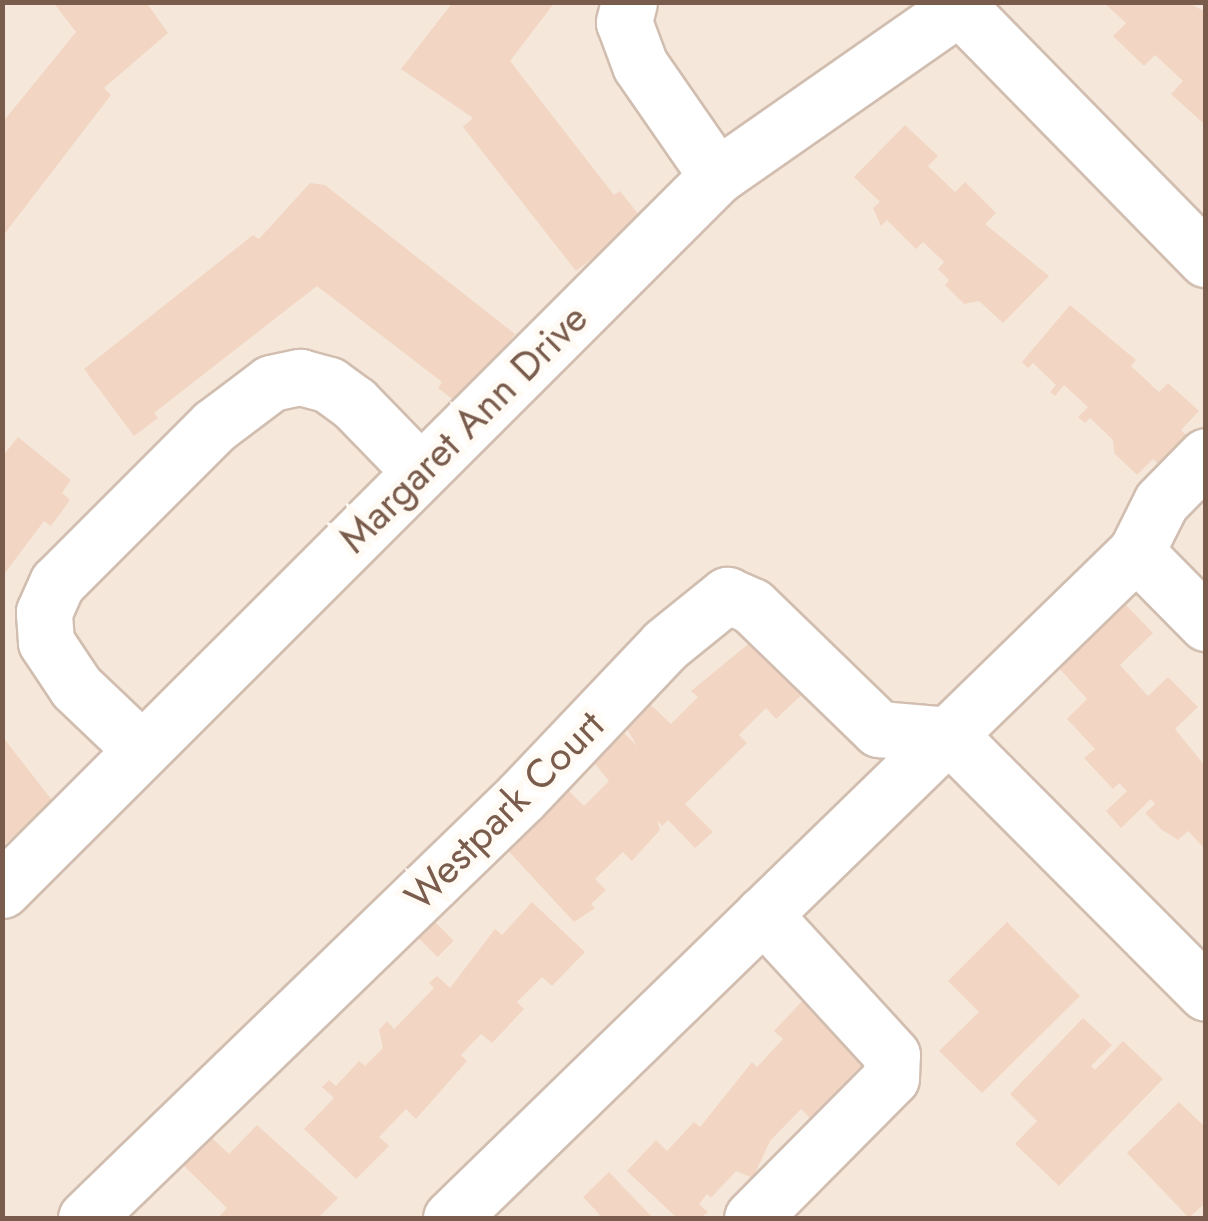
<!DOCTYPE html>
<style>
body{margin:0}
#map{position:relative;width:1208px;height:1221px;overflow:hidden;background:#fdf6ec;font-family:Jost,sans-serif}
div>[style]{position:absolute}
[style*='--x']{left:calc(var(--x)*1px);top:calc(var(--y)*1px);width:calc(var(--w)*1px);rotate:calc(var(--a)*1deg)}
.residential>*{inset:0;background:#f5e8da;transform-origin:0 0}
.building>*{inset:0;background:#f3d5c3;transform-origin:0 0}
.roads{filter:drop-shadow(2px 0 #d1beb0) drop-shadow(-2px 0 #d1beb0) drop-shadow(0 2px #d1beb0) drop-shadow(0 -2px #d1beb0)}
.minor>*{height:55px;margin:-27.5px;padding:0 27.5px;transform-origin:27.5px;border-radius:27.5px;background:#fff}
span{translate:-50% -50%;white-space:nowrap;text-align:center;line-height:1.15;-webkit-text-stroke:10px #fffaf3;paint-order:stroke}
.street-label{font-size:40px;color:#7a5c4d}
.frame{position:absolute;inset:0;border:5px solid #7a5c4d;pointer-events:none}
</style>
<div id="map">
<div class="residential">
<i style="left:3px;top:3px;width:1202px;height:1215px"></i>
</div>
<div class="building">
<i style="clip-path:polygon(53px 2px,146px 2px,168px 33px,104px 88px,111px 95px,2px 237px,2px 123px,76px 32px)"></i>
<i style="clip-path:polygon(453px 2px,555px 2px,510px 61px,614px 195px,620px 191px,643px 220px,576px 271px,463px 127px,473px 118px,401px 69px)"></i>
<i style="clip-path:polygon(1103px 2px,1186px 2px,1206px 12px,1203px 123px,1171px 94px,1183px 81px,1155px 55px,1144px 66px,1113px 36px,1126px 23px)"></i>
<i style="clip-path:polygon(905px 125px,938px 156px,928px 166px,955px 192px,965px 182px,996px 213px,985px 224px,1049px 276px,1003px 323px,979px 301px,964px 304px,945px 285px,949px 280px,938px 269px,944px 262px,923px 242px,916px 249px,887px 220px,881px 226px,873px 208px,880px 202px,854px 177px)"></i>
<i style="clip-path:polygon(310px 183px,325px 185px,515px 334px,461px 406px,438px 388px,442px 382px,317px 286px,154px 413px,158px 418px,134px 436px,84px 369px,253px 235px,259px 239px)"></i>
<i style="clip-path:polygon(1070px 305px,1136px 360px,1131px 366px,1159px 392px,1168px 383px,1199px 411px,1181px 430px,1198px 445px,1170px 475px,1153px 459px,1137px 475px,1114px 453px,1113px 440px,1090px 418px,1085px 423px,1078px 417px,1088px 407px,1064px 385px,1055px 396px,1050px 392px,1056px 385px,1033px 363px,1028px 368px,1022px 362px)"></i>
<i style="clip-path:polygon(18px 437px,71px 480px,62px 493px,70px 500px,51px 526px,44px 521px,2px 577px,2px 457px)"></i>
<i style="clip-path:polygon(1126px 605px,1153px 633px,1120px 665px,1148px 696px,1168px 677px,1198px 707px,1175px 729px,1206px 767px,1206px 850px,1188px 831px,1178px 840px,1162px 830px,1145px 813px,1155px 804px,1151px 799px,1121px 828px,1106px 811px,1127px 791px,1119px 783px,1113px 789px,1084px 758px,1095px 749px,1067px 719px,1087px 699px,1059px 668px)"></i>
<i style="clip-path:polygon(758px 636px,809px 688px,776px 719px,766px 708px,739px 735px,747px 743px,685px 804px,713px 832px,695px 848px,668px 820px,662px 826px,657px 820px,660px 830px,632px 861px,623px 852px,595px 879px,606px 890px,591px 904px,595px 908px,574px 922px,503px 845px,566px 788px,584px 806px,609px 781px,590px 758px,620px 729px,637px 746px,626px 727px,650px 704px,671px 724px,698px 697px,691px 691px)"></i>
<i style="clip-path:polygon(2px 736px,55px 804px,2px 846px)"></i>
<i style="clip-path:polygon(532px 902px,585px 952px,552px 986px,542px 977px,517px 1002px,524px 1009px,492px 1043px,481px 1034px,461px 1055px,467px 1061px,416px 1119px,406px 1109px,379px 1137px,389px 1146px,356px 1179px,304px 1129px,334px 1098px,322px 1087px,329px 1080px,336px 1086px,359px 1061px,365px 1066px,383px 1048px,379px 1030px,387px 1021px,394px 1029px,434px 988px,429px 983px,437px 976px,450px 988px,495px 929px,502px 935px)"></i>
<i style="left:434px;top:921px;width:28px;height:23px;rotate:45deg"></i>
<i style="clip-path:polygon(1007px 922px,1080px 996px,982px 1093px,939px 1051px,979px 1012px,948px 981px)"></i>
<i style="clip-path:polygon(806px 997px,870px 1058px,864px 1065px,869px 1071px,814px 1122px,801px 1109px,770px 1141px,753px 1178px,736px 1171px,711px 1198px,707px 1194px,699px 1204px,708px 1212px,701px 1218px,677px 1218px,627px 1171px,656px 1140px,667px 1151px,694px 1122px,700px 1127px,752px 1062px,757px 1067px,783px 1039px,774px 1031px)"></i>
<i style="clip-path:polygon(1083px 1018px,1112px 1045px,1091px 1066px,1095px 1070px,1123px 1041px,1163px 1079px,1059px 1186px,1015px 1144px,1037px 1121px,1010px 1094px)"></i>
<i style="clip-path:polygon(1179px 1102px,1206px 1128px,1206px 1202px,1189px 1218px,1127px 1153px)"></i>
<i style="clip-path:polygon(257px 1125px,338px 1198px,318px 1218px,218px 1218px,227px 1208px,182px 1164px,209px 1135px,229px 1154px)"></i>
<i style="clip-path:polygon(609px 1172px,653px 1218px,596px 1218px,600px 1215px,583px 1197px)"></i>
</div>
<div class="roads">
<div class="minor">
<i style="--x:629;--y:2;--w:21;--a:104"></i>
<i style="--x:624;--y:22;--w:46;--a:69.6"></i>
<i style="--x:640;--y:65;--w:135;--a:55.3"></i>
<i style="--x:954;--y:2;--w:360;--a:45.6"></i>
<i style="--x:1136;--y:552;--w:100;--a:45.4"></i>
<i style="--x:140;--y:748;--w:88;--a:-136.4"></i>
<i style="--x:76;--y:687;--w:54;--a:-123.7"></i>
<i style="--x:46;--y:642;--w:30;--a:-94"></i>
<i style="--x:44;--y:612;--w:32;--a:-66"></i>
<i style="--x:57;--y:583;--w:222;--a:-45"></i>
<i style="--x:214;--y:426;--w:71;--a:-37"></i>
<i style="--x:271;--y:383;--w:30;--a:-12"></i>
<i style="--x:300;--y:377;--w:30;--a:15"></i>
<i style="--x:329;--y:385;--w:31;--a:36"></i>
<i style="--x:354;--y:403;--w:95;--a:45.9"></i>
<i style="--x:2;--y:890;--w:1010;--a:-44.96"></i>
<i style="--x:717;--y:176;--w:295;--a:-34.9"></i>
<i style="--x:86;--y:1218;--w:605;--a:-44.06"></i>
<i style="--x:521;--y:797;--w:209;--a:-46.5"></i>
<i style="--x:665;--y:645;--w:80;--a:-38.9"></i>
<i style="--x:727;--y:595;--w:27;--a:24"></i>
<i style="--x:752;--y:606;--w:177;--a:44.1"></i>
<i style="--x:879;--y:729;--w:70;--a:4.9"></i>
<i style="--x:949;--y:735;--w:364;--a:45.1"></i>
<i style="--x:451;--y:1218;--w:955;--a:-44.19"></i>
<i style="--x:1136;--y:552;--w:56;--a:-63.4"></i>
<i style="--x:1161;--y:502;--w:64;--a:-45.6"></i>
<i style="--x:752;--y:1218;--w:197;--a:-45.2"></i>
<i style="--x:891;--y:1078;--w:23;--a:-88"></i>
<i style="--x:892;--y:1055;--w:191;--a:-132.5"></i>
</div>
</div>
<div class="street-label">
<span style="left:463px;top:428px;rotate:-45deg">Margaret Ann Drive</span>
<span style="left:504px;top:810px;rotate:-45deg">Westpark Court</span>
</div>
<div class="frame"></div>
</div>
